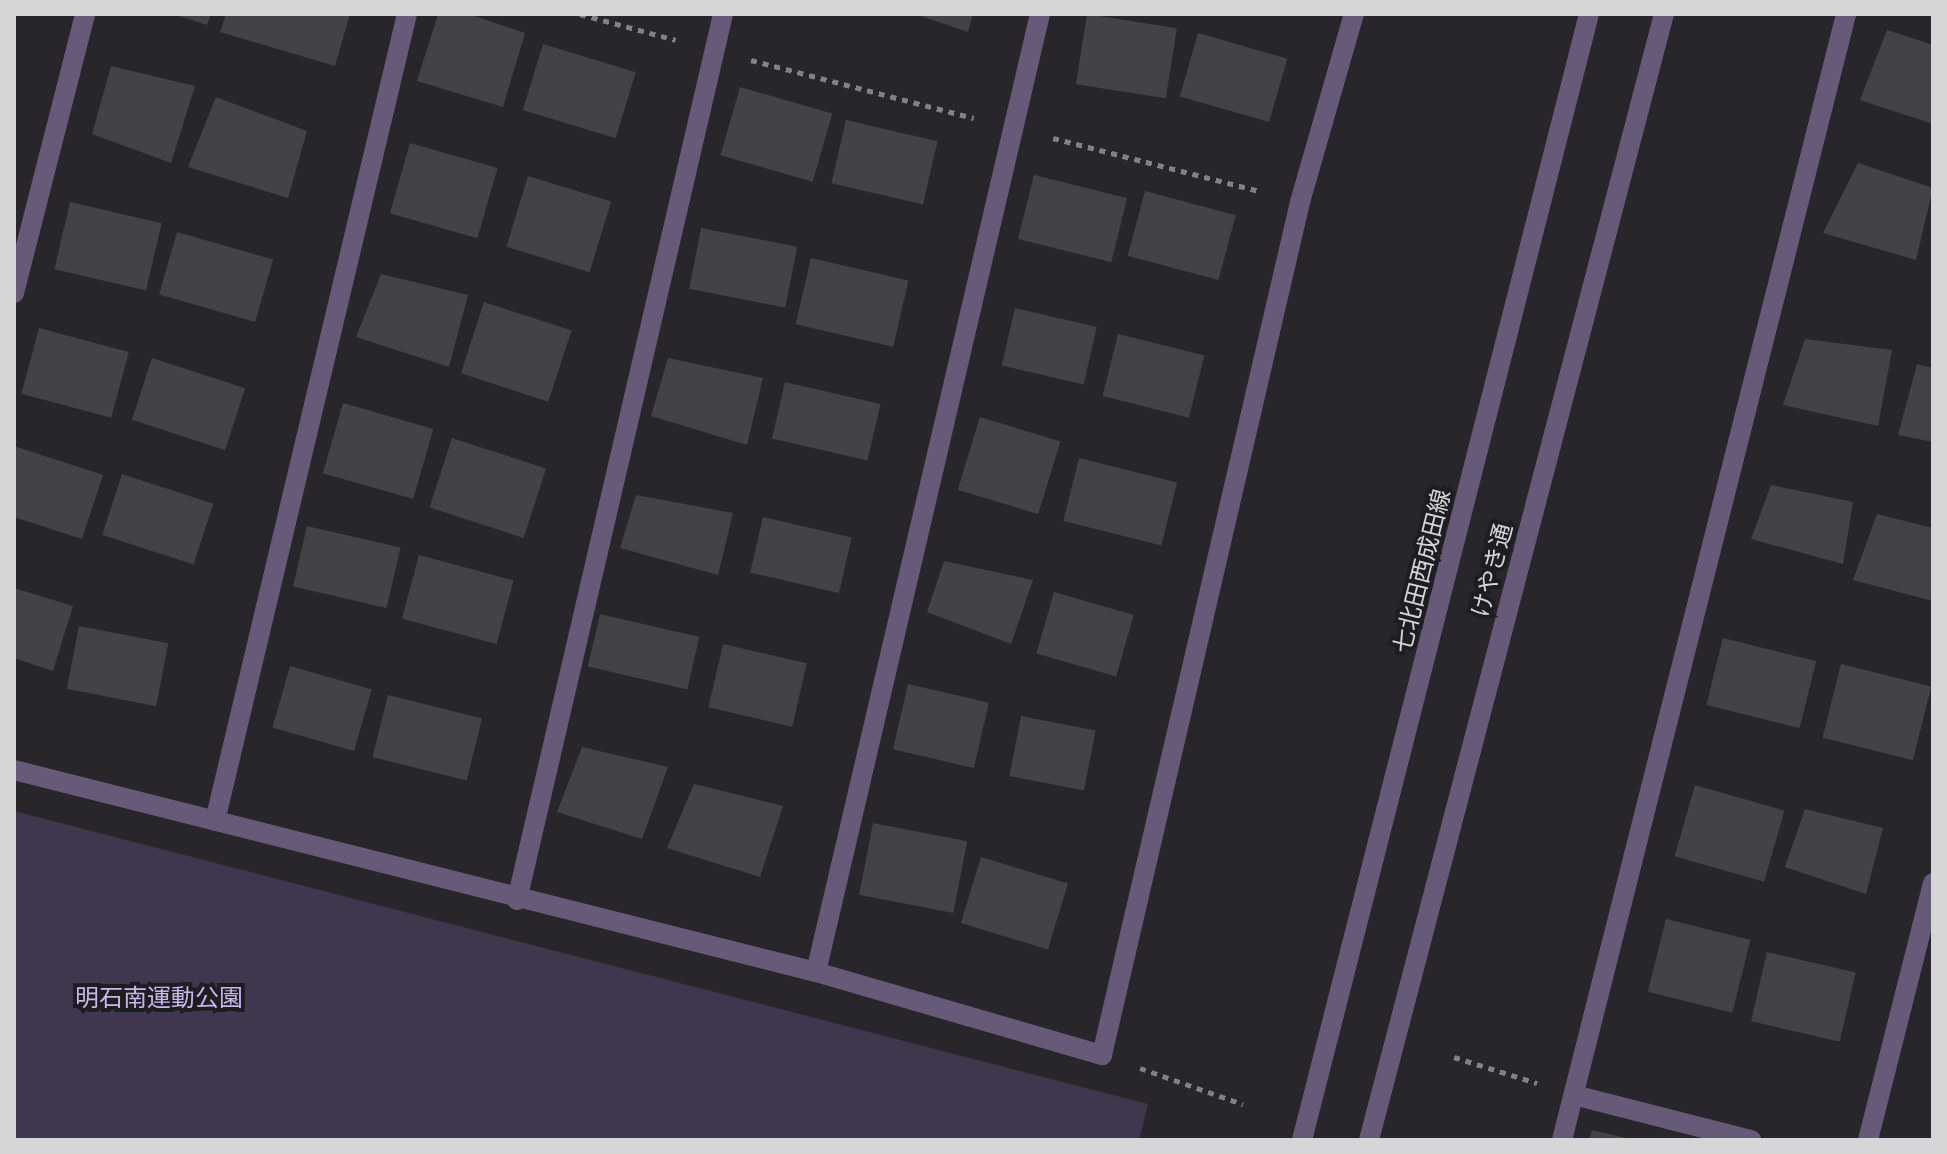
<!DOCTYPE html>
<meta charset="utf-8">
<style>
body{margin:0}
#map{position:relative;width:1947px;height:1154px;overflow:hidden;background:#28262a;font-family:"Open Sans","Noto Sans JP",sans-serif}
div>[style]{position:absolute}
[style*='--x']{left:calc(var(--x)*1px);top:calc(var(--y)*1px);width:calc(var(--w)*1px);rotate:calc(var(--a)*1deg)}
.green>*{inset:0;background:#40374e}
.building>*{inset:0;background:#434246;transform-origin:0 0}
.path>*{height:5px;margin-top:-2.5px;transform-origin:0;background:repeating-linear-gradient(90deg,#828184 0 6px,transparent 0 12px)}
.minor>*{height:20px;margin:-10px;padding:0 10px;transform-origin:10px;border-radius:10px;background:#665a78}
.tertiary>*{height:20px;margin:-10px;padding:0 10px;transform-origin:10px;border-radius:10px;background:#665a78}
span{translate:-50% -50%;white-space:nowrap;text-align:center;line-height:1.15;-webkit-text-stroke:8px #1e1d21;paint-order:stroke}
.street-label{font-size:24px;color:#d6d5d7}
.park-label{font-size:24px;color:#c9b5ea}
.frame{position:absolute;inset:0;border:16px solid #d6d5d7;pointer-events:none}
</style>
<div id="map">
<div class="green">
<i style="clip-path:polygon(14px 811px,1148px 1104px,1139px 1140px,14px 1140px)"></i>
</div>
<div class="building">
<i style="clip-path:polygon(173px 14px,211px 14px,207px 25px)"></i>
<i style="clip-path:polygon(226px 14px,350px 14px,335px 66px,220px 32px)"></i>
<i style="clip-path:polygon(438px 14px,469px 14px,525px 33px,503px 107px,417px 81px)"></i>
<i style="clip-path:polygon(915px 14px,973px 14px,968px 32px)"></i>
<i style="left:1087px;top:14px;width:91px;height:71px;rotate:9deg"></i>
<i style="clip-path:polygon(1887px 30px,1933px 45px,1933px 124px,1860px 100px)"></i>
<i style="left:1198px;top:33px;width:93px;height:66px;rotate:16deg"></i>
<i style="left:543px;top:44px;width:97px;height:69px;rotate:17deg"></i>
<i style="clip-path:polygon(111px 66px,195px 86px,171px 163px,92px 134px)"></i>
<i style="left:740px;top:87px;width:96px;height:71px;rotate:16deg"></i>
<i style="clip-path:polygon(216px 97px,307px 131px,288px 198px,188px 167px)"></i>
<i style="left:846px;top:120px;width:94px;height:65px;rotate:13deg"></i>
<i style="left:410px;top:143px;width:91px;height:73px;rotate:16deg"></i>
<i style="clip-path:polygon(1858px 163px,1933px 188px,1916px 260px,1823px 233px)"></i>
<i style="left:1034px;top:175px;width:96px;height:66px;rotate:14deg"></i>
<i style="left:528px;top:176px;width:87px;height:74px;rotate:17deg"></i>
<i style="left:1145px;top:191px;width:94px;height:67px;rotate:15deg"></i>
<i style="left:70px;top:202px;width:94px;height:69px;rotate:13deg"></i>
<i style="left:701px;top:228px;width:98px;height:62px;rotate:11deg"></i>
<i style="left:177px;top:232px;width:100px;height:65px;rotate:16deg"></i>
<i style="left:811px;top:258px;width:100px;height:68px;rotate:13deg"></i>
<i style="clip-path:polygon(381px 274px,468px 295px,449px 367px,356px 337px)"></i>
<i style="left:484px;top:302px;width:92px;height:75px;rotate:18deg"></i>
<i style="left:1015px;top:308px;width:84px;height:59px;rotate:13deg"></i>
<i style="left:39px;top:328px;width:93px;height:68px;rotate:15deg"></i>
<i style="left:1118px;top:334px;width:89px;height:64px;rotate:14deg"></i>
<i style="clip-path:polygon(1805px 339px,1892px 350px,1878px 426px,1783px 405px)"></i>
<i style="left:152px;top:358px;width:98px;height:65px;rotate:18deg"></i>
<i style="clip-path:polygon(668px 358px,763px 378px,747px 445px,651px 416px)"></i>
<i style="clip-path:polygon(1917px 364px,1933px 368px,1933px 442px,1898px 435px)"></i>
<i style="left:785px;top:382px;width:98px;height:58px;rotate:13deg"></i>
<i style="left:343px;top:403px;width:94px;height:73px;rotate:16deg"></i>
<i style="left:980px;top:417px;width:84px;height:76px;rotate:17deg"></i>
<i style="left:452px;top:438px;width:99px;height:73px;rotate:18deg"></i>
<i style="clip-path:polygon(14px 446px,103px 475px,82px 539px,14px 517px)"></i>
<i style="left:1079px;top:458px;width:101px;height:65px;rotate:14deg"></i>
<i style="left:122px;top:474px;width:96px;height:64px;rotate:18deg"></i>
<i style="clip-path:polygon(1771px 485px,1853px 502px,1843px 564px,1751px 539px)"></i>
<i style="clip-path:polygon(636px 495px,733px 513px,718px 575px,620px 548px)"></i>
<i style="clip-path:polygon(1877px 514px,1933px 528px,1933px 601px,1853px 580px)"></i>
<i style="left:763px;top:517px;width:91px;height:57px;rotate:13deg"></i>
<i style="left:307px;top:526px;width:96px;height:62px;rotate:13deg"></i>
<i style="left:419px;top:555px;width:98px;height:66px;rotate:15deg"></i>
<i style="clip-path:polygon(944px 561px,1033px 580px,1011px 644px,927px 612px)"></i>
<i style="clip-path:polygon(14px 588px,73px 606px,53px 671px,14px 658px)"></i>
<i style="left:1054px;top:592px;width:83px;height:64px;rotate:16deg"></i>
<i style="left:600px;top:614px;width:102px;height:54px;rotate:13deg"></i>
<i style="left:79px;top:626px;width:91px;height:64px;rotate:11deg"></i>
<i style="left:1723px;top:638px;width:96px;height:69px;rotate:14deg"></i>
<i style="left:723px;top:644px;width:86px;height:65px;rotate:13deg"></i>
<i style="left:1841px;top:664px;width:93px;height:76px;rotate:14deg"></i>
<i style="left:290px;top:666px;width:85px;height:64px;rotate:16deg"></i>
<i style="left:908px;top:684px;width:83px;height:67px;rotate:13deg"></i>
<i style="left:388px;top:695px;width:97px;height:64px;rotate:14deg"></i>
<i style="left:1021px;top:716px;width:76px;height:61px;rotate:11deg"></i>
<i style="clip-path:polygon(582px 747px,668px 767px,642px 839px,557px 812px)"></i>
<i style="clip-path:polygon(694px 784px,783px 806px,760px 877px,667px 848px)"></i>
<i style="left:1695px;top:785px;width:93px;height:74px;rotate:16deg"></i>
<i style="clip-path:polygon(1805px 809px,1883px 828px,1866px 894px,1785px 867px)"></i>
<i style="left:873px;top:823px;width:96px;height:73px;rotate:11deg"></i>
<i style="left:981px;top:857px;width:91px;height:69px;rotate:17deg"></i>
<i style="left:1666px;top:919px;width:87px;height:75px;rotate:14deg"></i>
<i style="left:1767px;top:952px;width:91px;height:71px;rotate:13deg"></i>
<i style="clip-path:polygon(1592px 1130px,1631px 1139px,1631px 1140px,1589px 1140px)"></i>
</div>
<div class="path">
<i style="--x:580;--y:14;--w:99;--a:15.2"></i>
<i style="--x:751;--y:60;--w:230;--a:14.6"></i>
<i style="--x:1053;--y:138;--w:214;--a:14.4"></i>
<i style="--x:1454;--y:1057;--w:87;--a:17.4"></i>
<i style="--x:1140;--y:1068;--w:109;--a:19.3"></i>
</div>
<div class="minor">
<i style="--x:14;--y:293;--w:288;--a:-75.7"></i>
<i style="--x:14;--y:770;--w:827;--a:14.14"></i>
<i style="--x:816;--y:972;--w:298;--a:16.2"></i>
<i style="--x:1102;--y:1055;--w:876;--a:-76.93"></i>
<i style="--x:1300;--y:202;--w:196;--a:-74"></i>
<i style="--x:215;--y:821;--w:830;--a:-76.62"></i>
<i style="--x:517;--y:900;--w:910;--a:-76.91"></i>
<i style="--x:816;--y:972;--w:984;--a:-76.84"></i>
<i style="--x:1562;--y:1140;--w:1161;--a:-75.84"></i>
<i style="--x:1868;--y:1140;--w:265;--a:-75.8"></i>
</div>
<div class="tertiary">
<i style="--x:1574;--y:1095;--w:183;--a:14.3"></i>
<i style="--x:1302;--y:1140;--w:1162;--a:-75.7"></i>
<i style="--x:1369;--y:1140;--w:1164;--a:-75.32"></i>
</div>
<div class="street-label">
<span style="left:1491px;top:570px;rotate:-75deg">けやき通</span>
<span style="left:1421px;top:571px;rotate:-76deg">七北田西成田線</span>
</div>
<div class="park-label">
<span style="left:159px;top:997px">明石南運動公園</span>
</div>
<div class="frame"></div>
</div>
